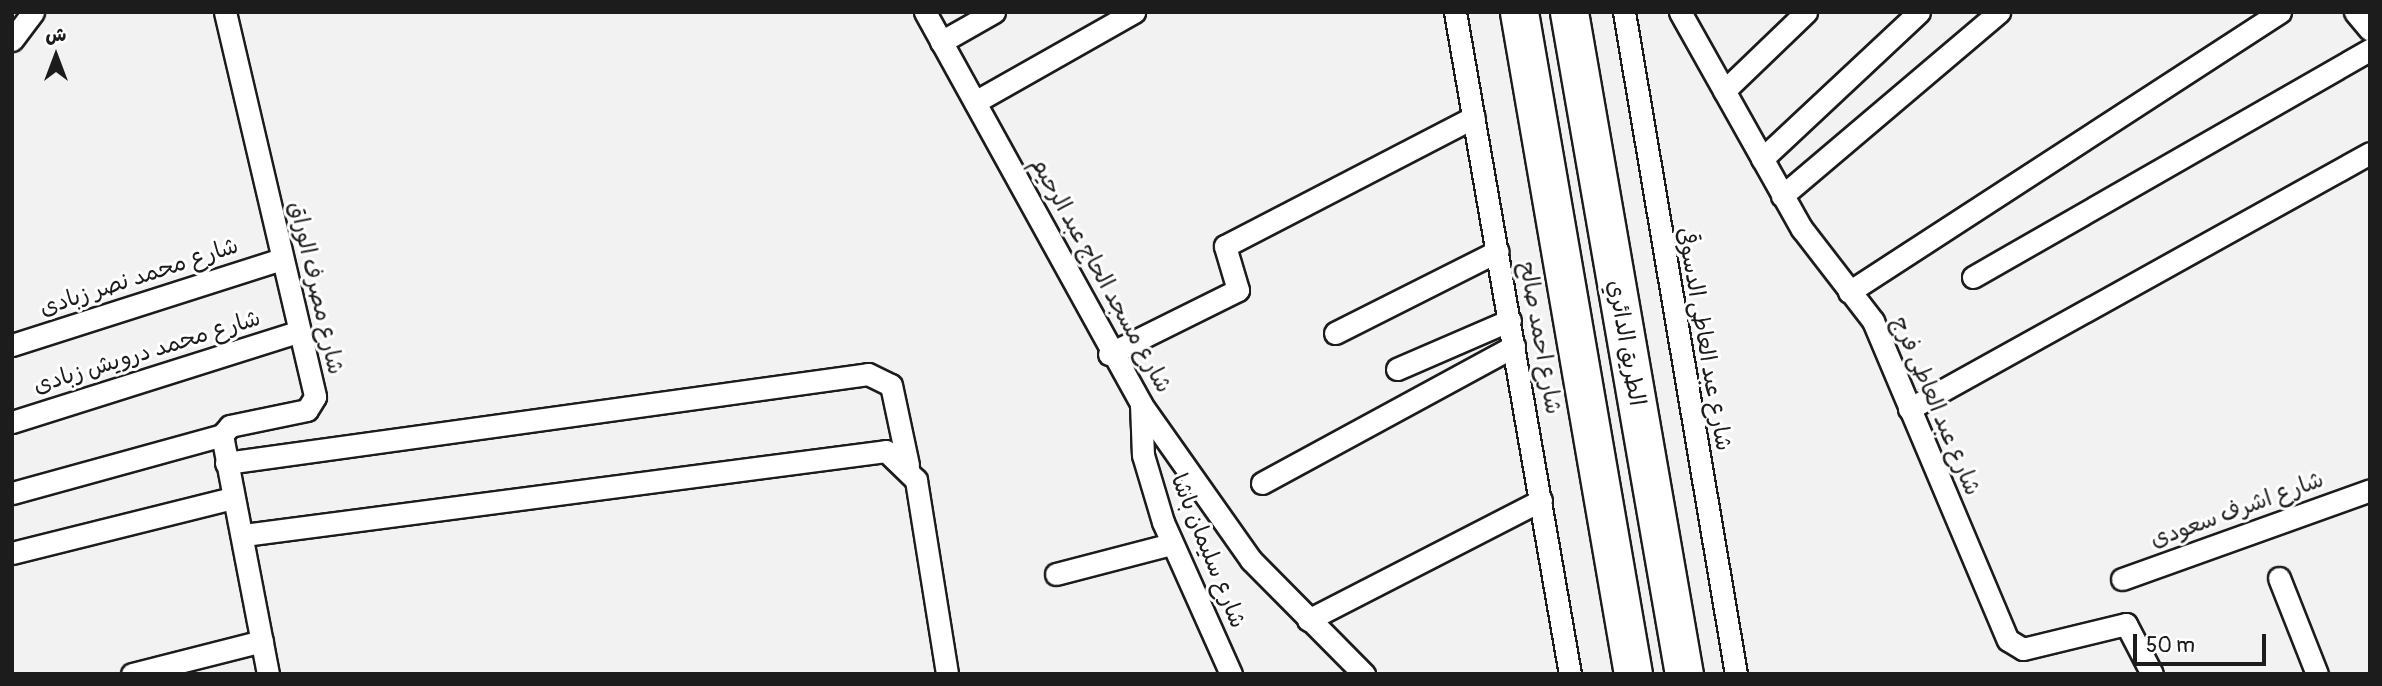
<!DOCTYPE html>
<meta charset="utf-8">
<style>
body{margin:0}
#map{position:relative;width:2382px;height:686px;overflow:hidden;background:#f2f2f2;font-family:Pangolin,"Playpen Sans Arabic",sans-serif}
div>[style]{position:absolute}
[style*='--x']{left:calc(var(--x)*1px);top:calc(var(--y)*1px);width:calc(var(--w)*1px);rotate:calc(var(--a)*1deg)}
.roads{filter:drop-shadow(2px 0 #1c1c1c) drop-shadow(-2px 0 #1c1c1c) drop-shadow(0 2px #1c1c1c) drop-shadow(0 -2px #1c1c1c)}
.street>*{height:21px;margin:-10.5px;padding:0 10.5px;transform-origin:10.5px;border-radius:10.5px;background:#fff}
.highway>*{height:37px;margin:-18.5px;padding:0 18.5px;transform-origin:18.5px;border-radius:18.5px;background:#fff}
span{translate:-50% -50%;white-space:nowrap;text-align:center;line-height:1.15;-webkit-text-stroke:6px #fff;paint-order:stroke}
.street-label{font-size:23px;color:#1c1c1c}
.frame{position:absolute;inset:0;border:14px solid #1c1c1c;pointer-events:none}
.north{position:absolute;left:21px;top:21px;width:70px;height:70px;-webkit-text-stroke:5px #fff;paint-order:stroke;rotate:0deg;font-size:19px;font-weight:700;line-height:28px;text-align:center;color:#1c1c1c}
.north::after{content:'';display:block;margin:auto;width:24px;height:32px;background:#1c1c1c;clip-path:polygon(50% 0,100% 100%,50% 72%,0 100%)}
.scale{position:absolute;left:2133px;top:634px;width:133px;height:32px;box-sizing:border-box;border:4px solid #1c1c1c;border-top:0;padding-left:9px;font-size:21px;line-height:24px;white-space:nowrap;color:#1c1c1c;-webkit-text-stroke:5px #fff;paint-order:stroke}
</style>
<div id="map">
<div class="roads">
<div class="street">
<i style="--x:225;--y:12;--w:395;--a:76.8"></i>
<i style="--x:315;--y:397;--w:15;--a:122"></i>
<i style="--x:307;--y:410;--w:79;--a:168.3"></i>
<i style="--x:230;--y:426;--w:12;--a:132"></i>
<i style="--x:222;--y:435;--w:243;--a:79.1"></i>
<i style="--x:925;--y:12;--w:448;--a:61.1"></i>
<i style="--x:1141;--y:404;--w:191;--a:54.8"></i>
<i style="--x:1251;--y:560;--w:161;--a:45.3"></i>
<i style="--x:1455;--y:12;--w:672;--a:80.15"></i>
<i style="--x:1624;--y:12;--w:671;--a:80.4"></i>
<i style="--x:1680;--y:12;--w:249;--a:60.7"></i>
<i style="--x:1802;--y:229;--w:116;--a:52.3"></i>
<i style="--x:1873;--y:321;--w:346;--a:67.1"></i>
<i style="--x:2008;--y:640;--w:17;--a:31"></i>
<i style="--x:2023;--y:649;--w:106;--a:-13.6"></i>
<i style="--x:2126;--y:624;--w:56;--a:62.5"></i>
<i style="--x:2355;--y:12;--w:23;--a:50"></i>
<i style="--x:12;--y:40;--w:35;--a:-53"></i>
<i style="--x:941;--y:42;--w:61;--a:-29.5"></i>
<i style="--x:1724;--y:91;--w:114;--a:-43.9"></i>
<i style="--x:975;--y:102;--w:183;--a:-29.5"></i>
<i style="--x:1762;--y:159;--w:215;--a:-43.1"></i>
<i style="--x:1782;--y:196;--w:285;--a:-40.3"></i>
<i style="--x:1973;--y:277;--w:457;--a:-29.8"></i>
<i style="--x:1849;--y:292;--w:514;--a:-33.01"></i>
<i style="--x:1335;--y:333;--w:182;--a:-26.7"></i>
<i style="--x:12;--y:345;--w:283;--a:-17.7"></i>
<i style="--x:1109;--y:354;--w:144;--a:-26.4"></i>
<i style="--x:1238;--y:290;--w:46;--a:-106.5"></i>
<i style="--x:1225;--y:246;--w:280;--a:-27.4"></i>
<i style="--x:1397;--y:369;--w:123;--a:-23.4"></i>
<i style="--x:1141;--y:404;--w:51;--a:87.8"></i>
<i style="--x:1143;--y:455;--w:70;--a:73.4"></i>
<i style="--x:1163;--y:522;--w:167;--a:65.9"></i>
<i style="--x:1909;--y:409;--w:527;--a:-29.04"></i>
<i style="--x:12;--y:422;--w:300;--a:-17.5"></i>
<i style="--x:226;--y:463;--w:648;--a:-7.89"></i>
<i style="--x:868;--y:374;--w:25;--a:26"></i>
<i style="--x:891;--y:385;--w:82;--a:78"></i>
<i style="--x:1262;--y:483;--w:287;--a:-28.5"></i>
<i style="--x:12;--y:493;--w:218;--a:-15.4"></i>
<i style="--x:244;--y:535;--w:647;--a:-7.45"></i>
<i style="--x:886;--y:451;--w:42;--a:44"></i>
<i style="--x:916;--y:480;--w:196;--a:80.9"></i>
<i style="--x:12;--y:553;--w:228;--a:-14"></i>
<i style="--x:1056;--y:574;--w:119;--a:-14.6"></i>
<i style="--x:2279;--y:578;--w:103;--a:68.4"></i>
<i style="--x:2122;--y:579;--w:263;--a:-19.7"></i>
<i style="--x:1308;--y:620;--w:262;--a:-27.2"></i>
<i style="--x:132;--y:674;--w:134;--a:-14.2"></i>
</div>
<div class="highway">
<i style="--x:1519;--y:12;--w:672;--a:80.23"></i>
<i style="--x:1569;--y:12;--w:672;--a:80.15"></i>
</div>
</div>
<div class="street-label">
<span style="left:1101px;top:275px;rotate:61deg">شارع مسجد الحاج عبد الرحيم</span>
<span style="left:139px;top:277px;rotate:-18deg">شارع محمد نصر زبادى</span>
<span style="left:316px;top:288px;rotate:77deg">شارع مصرف الوراق</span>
<span style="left:1540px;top:338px;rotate:80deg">شارع احمد صالح</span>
<span style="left:1704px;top:339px;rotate:80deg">شارع عبد العاطى الدسوقى</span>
<span style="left:1626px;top:343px;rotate:80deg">الطريق الدائري</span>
<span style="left:147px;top:352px;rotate:-17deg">شارع محمد درويش زبادى</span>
<span style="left:1936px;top:406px;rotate:67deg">شارع عبد العاطى فرج</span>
<span style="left:2237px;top:510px;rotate:-20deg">شارع اشرف سعودى</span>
<span style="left:1208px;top:551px;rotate:68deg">شارع سليمان باشا</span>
</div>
<div class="frame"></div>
<div class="north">ش</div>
<div class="scale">50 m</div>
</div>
